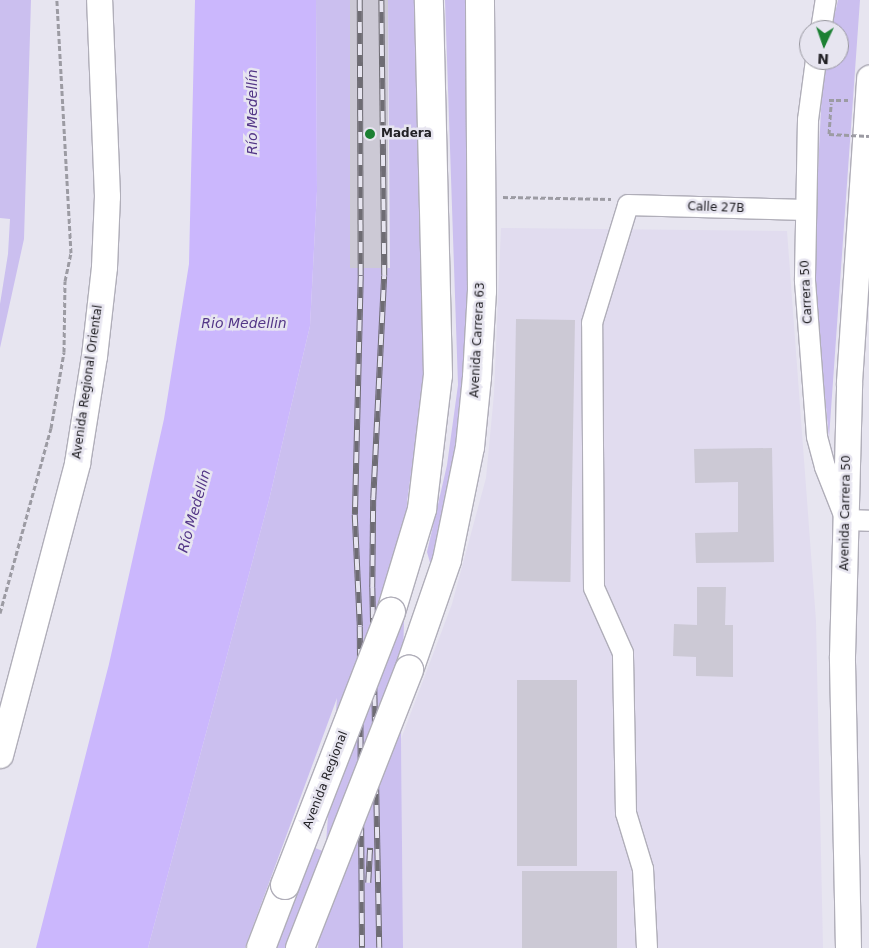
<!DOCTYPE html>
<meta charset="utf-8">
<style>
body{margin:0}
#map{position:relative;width:869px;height:948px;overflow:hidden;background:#e7e5f0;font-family:"DejaVu Sans",sans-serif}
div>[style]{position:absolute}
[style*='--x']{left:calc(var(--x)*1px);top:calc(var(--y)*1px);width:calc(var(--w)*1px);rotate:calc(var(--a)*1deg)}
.built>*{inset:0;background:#e1dcef}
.green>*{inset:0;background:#cbbfef;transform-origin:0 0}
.water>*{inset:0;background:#cbb7fd}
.building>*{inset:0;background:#ccc9d5;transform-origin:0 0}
.path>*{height:3px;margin-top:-1.5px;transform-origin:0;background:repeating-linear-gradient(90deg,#9c9ba3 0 5px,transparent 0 7.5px)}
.roads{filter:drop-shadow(1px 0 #b0aeb9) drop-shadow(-1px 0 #b0aeb9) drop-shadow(0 1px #b0aeb9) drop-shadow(0 -1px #b0aeb9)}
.minor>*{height:20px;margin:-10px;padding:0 10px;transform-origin:10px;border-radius:10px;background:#fff}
.major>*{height:25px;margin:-12.5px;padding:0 12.5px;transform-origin:12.5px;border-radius:12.5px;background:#fff}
.highway>*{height:28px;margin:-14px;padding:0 14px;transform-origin:14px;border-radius:14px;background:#fff}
.rail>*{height:5.5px;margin-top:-2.75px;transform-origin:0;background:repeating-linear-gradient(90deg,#e7e5f0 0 11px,#6e6c73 0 22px);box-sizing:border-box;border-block:1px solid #6e6c73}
.path-bridge>*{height:3px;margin-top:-1.5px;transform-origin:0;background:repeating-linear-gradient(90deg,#9c9ba3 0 5px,transparent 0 7.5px)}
.bridges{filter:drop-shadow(1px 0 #b0aeb9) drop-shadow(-1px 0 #b0aeb9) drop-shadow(0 1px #b0aeb9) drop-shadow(0 -1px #b0aeb9)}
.highway-bridge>*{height:28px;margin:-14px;padding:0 14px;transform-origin:14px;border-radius:14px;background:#fff}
.dots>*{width:14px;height:14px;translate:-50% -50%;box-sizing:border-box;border:2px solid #e7e5f0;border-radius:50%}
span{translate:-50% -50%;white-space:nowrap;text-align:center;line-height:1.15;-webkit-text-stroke:5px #e7e5f0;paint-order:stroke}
.poi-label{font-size:12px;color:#222125;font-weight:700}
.left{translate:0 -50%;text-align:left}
.street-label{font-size:12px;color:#222125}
.water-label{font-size:14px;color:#533687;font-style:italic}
.north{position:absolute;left:799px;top:20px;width:50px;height:50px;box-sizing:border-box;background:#e7e5f0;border:1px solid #98979f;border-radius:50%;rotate:183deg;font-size:14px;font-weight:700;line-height:20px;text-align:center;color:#222125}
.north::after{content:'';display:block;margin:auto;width:18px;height:22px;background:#1c8033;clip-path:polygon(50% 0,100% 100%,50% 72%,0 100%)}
</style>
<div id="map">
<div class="built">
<i style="clip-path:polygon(501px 228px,787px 231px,816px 621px,823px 948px,403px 948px,401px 739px,452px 604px,486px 478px,494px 394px)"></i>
</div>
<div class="green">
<i style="clip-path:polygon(0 0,31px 0,24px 239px,0 348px,0 304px,8px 254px,10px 219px,0 218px)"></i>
<i style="clip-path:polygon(316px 0,350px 0,352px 268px,390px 268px,388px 0,415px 0,424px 381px,407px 502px,401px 739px,403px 948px,318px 948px,337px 698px,245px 948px,148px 948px,269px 500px,310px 326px,317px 191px)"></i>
<i style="clip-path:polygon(445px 0,468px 0,471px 301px,455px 475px,431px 566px,427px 552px,447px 465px,458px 385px)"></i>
<i style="clip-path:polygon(838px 0,860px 0,829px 438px,813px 273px,822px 89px,826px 60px,839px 60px,839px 30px,831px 30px)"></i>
<i style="left:315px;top:848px;width:11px;height:108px;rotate:22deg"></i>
</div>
<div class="water">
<i style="clip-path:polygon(195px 0,316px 0,317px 191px,310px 326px,269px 500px,148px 948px,36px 948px,109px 664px,164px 419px,189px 264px)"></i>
</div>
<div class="building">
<i style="left:350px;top:0;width:38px;height:268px"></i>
<i style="left:516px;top:319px;width:59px;height:262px;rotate:1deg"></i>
<i style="clip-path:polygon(772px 448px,774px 562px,696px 563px,695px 533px,738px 532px,738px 482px,695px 483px,694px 449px)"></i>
<i style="clip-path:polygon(697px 587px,726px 587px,725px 625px,733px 625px,733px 677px,696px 676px,696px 657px,673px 656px,674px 624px,697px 625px)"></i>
<i style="left:577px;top:680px;width:186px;height:60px;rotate:90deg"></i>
<i style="left:522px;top:871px;width:95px;height:77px"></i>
</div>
<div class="path">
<i style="--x:829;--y:100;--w:19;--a:0"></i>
<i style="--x:829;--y:134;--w:31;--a:-86"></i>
<i style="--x:503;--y:197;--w:108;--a:1.1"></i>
<i style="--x:0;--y:613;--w:192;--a:-74.6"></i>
<i style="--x:51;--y:428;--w:77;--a:-80.3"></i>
<i style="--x:64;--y:352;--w:71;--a:-89.2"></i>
<i style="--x:65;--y:281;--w:29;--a:-78"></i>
<i style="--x:71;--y:253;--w:253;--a:-93.2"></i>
</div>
<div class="roads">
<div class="minor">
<i style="--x:821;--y:30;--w:30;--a:-81"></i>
<i style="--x:816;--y:60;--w:61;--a:97.6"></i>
<i style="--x:808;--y:120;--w:161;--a:91.1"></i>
<i style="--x:805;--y:281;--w:156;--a:85.6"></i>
<i style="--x:817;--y:437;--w:31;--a:75"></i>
<i style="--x:825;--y:467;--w:57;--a:68.4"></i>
<i style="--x:846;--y:520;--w:23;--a:2"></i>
<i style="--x:647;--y:948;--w:79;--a:-92.9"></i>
<i style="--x:643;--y:869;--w:59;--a:-106.9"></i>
<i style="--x:626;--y:813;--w:160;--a:-91.1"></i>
<i style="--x:623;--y:653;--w:71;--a:-114"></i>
<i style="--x:594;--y:588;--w:265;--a:-90.4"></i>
<i style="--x:592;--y:323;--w:123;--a:-73"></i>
<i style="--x:628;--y:205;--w:177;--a:1.6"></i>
</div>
<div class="major">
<i style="--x:0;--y:755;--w:302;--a:-75.2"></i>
<i style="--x:77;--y:463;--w:108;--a:-81"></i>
<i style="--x:94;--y:356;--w:90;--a:-83.6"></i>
<i style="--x:104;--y:267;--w:71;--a:-87.6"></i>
<i style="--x:107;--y:196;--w:196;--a:-92.3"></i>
<i style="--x:848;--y:948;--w:292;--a:-91.2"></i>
<i style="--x:842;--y:656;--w:274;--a:-88.5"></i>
<i style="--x:849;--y:382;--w:305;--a:-86.2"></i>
</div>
<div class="highway">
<i style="--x:391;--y:612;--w:108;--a:-73.2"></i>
<i style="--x:422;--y:509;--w:135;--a:-83.2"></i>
<i style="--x:438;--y:375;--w:375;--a:-91.4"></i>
<i style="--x:409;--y:670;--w:116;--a:-70.9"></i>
<i style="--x:447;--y:560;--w:115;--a:-78.5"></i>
<i style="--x:470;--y:447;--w:70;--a:-84.3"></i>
<i style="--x:477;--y:377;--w:86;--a:-86.7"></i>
<i style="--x:482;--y:291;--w:291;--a:-90.4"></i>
<i style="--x:261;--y:948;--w:67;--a:-69.1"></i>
</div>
</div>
<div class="rail">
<i style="--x:360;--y:0;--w:276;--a:89.8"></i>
<i style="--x:361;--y:276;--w:239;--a:91.4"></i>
<i style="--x:355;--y:515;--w:112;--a:87.4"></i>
<i style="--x:360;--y:627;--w:321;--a:89.6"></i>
<i style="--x:368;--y:883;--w:35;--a:-87"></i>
<i style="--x:379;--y:948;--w:360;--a:-91.1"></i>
<i style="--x:372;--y:588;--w:89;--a:-89.4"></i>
<i style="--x:373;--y:499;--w:223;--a:-87.2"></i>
<i style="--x:384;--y:276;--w:276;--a:-90.6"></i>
</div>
<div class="path-bridge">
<i style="--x:829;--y:134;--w:40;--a:2.9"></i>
</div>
<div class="bridges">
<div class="highway-bridge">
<i style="--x:285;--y:885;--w:293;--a:-68.8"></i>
<i style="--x:300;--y:948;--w:299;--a:-68.6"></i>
</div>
</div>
<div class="dots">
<i style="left:370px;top:134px;background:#1c8033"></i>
</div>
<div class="poi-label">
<span class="left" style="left:381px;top:134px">Madera</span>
</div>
<div class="street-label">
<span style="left:716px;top:208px;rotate:2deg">Calle 27B</span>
<span style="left:807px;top:292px;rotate:-93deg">Carrera 50</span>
<span style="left:478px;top:340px;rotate:-87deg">Avenida Carrera 63</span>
<span style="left:88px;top:382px;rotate:-82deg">Avenida Regional Oriental</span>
<span style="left:846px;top:513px;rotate:-89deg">Avenida Carrera 50</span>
<span style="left:326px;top:780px;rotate:-69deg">Avenida Regional</span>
</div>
<div class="water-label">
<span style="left:252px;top:112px;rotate:-90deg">Río Medellín</span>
<span style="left:244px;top:323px">Rio Medellin</span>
<span style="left:194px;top:511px;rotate:-74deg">Río Medellín</span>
</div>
<div class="north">N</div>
</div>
